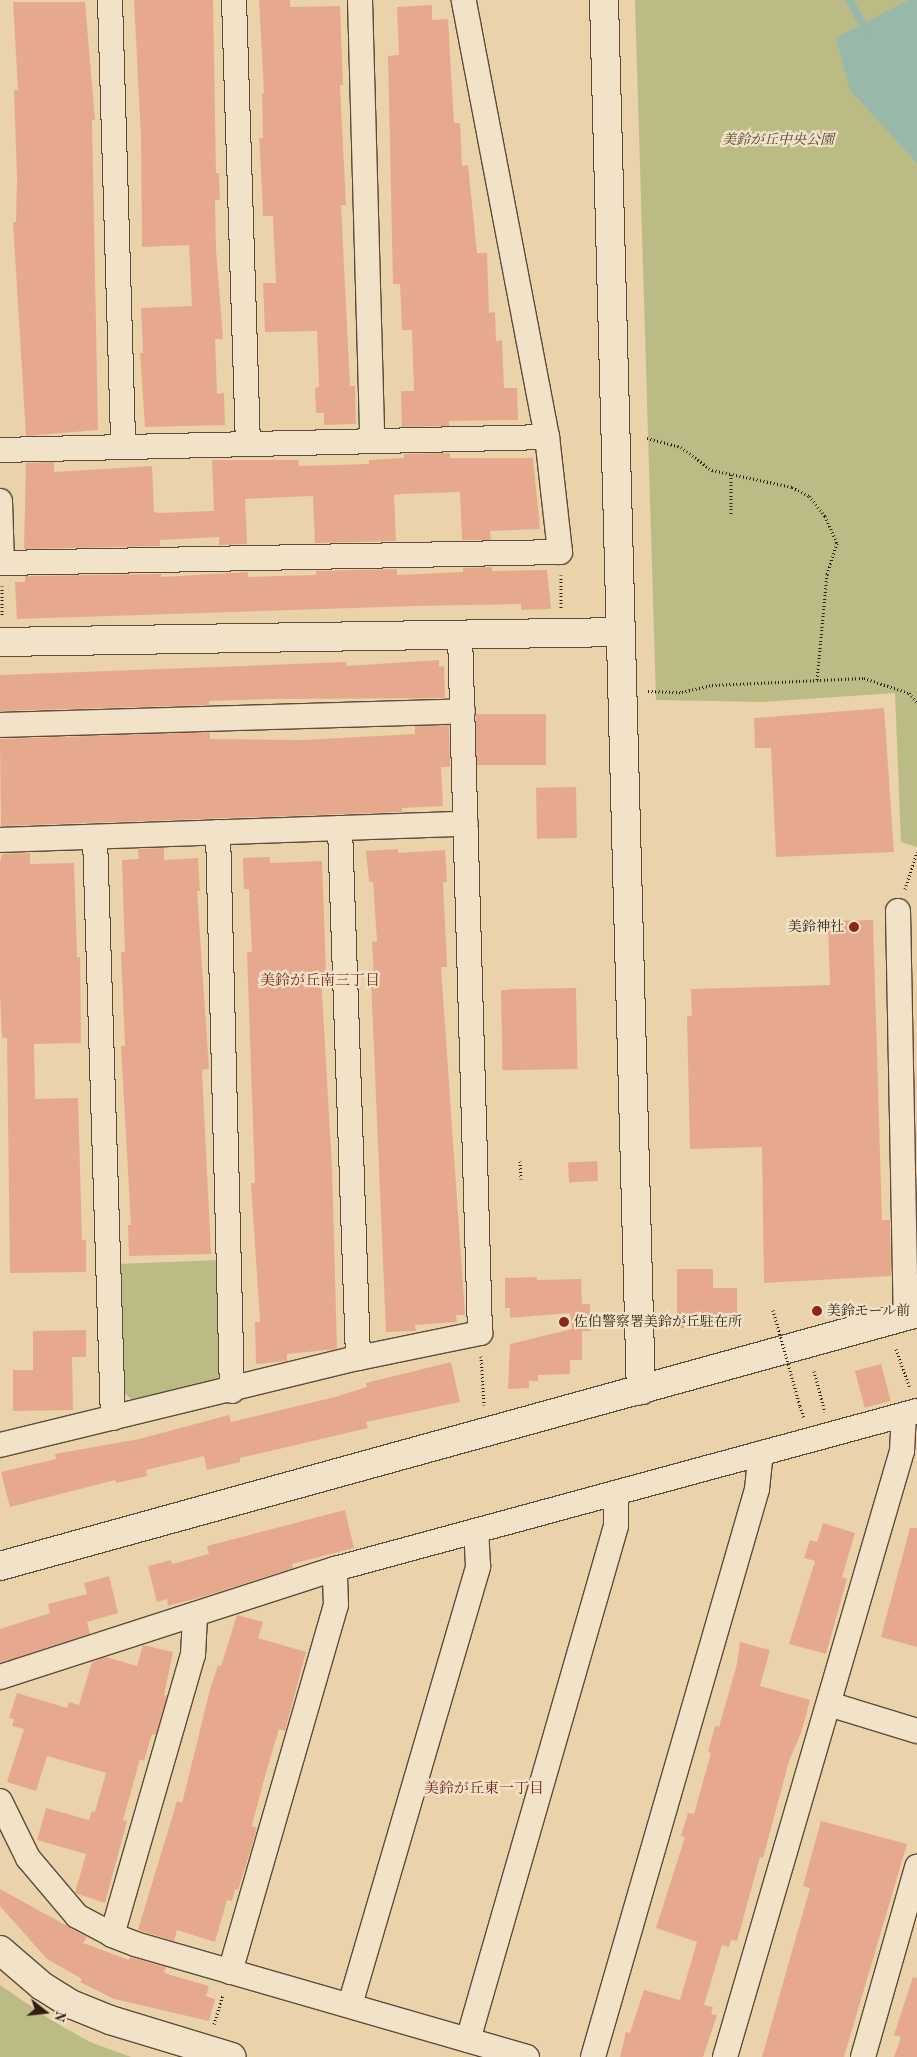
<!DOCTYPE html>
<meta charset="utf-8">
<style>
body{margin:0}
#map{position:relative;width:917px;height:2057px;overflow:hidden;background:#ead3ab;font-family:"Old Standard TT","Noto Serif JP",serif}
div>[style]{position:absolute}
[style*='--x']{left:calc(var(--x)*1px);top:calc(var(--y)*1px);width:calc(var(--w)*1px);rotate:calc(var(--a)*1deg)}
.green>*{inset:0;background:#bbbb86}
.water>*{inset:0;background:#98b8aa}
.stream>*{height:8px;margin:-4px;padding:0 4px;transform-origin:4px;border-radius:4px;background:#98b8aa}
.building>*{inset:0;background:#e7a98e;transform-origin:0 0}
.path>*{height:3px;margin-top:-1.5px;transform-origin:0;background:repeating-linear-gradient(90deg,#2d1f12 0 1px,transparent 0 3.5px)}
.roads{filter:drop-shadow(1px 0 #5c4c38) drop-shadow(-1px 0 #5c4c38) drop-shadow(0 1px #5c4c38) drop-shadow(0 -1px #5c4c38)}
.minor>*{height:24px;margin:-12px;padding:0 12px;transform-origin:12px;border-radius:12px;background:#f1e2c8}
.tertiary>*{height:28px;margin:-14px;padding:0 14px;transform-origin:14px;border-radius:14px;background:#f1e2c8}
.path-bridge>*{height:3px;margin-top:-1.5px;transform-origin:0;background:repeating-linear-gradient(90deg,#2d1f12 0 1px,transparent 0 3.5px)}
.dots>*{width:14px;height:14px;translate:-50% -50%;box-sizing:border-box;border:2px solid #f1e2c8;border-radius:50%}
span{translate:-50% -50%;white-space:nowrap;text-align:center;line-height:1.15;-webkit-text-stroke:4.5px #f1e2c8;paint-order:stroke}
.park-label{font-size:14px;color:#50462f;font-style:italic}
.poi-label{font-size:14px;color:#2d1f12}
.right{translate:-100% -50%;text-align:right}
.left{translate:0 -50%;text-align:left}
.neighbourhood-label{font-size:15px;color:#7a1f14}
.north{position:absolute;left:20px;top:1987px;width:50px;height:50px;-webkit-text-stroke:4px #f1e2c8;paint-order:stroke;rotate:106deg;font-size:14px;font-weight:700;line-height:20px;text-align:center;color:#2d1f12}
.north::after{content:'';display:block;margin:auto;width:18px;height:22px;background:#2d1f12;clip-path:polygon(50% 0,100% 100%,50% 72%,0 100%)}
</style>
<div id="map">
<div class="green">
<i style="clip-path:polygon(635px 0,917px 0,917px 847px,901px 842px,895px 693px,762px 702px,656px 700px)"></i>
<i style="clip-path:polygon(219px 1260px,223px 1371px,212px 1385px,135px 1402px,120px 1390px,117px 1264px)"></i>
<i style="clip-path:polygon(0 1985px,51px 2020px,90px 2042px,131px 2057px,0 2057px)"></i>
</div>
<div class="water">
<i style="clip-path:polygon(909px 0,917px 0,917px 163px,850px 90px,836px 38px)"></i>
</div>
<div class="stream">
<i style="--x:849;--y:0;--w:38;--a:60"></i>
</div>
<div class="building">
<i style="clip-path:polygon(134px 0,213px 0,216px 173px,219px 173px,220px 200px,215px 200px,216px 249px,223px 339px,215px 339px,217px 394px,224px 393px,225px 425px,145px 427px,140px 353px,143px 353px,141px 308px,192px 306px,189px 245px,142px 247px,141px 136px)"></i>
<i style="clip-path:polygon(259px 0,290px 0,290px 7px,340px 6px,343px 85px,340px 85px,346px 205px,341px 205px,350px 386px,355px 386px,356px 424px,324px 425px,324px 413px,316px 413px,315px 388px,319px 387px,317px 331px,265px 332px,263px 283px,276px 283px,273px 216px,263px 216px,261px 170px,259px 138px,263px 138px,262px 93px,264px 93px)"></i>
<i style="clip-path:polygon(13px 2px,85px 2px,95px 120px,92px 120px,98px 430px,26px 436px,13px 222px,16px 222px,17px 178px,14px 90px,18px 90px)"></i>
<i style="clip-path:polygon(432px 5px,432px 20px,448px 19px,454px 123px,460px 123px,462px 166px,468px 165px,477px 253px,487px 253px,489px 313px,495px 312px,496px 341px,502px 340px,504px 388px,517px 388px,518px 420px,449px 421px,449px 426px,402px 427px,401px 391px,414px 391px,412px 330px,402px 330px,400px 284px,393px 284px,388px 56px,399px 55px,397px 7px)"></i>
<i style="clip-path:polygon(450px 453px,450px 458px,533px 458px,540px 529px,490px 531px,491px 540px,462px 540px,460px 492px,403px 494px,394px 495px,396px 541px,315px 543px,313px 496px,245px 499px,247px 544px,219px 545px,219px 537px,160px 540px,160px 546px,24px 549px,26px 463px,54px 462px,54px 472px,152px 466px,154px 512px,159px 513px,214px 511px,212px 460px,298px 460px,299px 466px,369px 464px,369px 460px,404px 458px,404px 454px)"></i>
<i style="clip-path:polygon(492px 567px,492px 571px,547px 570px,551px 609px,521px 610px,521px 604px,415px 606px,17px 619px,15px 582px,25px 582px,25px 576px,161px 574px,161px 577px,248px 572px,248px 577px,316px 575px,316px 571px,397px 569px,397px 575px,463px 572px,463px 568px)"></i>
<i style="clip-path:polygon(439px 660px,439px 667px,444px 666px,445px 698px,271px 699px,209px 701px,209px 705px,0 711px,0 675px,346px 662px,346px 666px)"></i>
<i style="clip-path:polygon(884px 708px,894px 852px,776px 857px,771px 748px,755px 748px,754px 718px)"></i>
<i style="left:546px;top:714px;width:51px;height:70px;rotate:90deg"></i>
<i style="clip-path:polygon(449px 725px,450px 767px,441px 767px,443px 806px,402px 808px,402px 812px,1px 826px,0 739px,210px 732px,210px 739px,303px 740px,415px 734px,415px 726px)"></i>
<i style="left:576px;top:787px;width:51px;height:40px;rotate:89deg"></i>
<i style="clip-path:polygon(164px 848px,164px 860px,198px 858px,200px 891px,197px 891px,209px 1069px,202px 1070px,211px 1254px,129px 1256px,128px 1225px,131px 1225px,121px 1046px,125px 1046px,121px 952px,125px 952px,122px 860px,139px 859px,138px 849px)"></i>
<i style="clip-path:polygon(398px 849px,398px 853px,445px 850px,447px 882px,443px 882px,447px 967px,441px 967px,465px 1315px,456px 1315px,457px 1322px,415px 1325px,416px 1331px,386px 1332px,371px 980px,374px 980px,372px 942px,377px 941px,373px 882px,369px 882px,366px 851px)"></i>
<i style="clip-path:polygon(30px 853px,30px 864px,74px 863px,77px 957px,80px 957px,81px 1043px,34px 1044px,35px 1099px,78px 1098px,82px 1240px,86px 1240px,86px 1272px,10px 1273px,7px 1038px,2px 1038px,0 995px,0 863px,2px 854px)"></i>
<i style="clip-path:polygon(270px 857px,270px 863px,322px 861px,326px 974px,321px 975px,332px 1167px,337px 1349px,287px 1354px,287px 1361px,256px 1364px,255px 1322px,260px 1322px,251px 1183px,255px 1183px,247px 952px,252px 952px,249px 889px,244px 889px,243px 858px)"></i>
<i style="clip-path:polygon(873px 920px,882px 1220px,890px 1220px,891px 1276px,764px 1283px,762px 1147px,690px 1149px,687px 1016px,692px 1016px,691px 989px,830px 985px,828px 921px)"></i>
<i style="left:576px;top:988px;width:81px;height:75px;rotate:89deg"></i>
<i style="left:597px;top:1161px;width:20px;height:29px;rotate:87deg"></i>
<i style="clip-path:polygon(677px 1269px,713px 1269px,713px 1288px,737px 1288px,737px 1329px,677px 1328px)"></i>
<i style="clip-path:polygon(537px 1277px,537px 1280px,581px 1279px,582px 1304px,590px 1304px,591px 1331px,582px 1331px,582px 1360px,570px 1360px,570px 1374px,538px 1375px,538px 1381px,529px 1381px,529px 1388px,508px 1389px,510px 1344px,572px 1329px,570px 1313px,510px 1318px,510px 1308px,505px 1308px,505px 1278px)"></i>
<i style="clip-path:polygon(86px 1330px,86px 1357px,72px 1357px,73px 1410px,13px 1411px,13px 1370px,33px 1370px,33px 1331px)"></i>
<i style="clip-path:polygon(451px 1362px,460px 1402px,366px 1422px,368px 1428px,240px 1458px,240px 1462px,207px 1470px,204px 1456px,146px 1470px,147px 1476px,116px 1483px,115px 1480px,10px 1507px,1px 1472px,56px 1459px,55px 1454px,139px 1439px,229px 1415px,231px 1422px,335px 1397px,367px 1387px,366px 1383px)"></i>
<i style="left:881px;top:1364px;width:38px;height:27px;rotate:75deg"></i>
<i style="clip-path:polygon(345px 1510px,354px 1548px,292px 1564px,293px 1568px,209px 1595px,168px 1606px,167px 1599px,157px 1602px,148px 1566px,171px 1560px,172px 1564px,209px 1554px,207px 1546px)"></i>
<i style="clip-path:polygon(823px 1523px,855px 1533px,842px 1577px,847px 1579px,826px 1654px,789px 1644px,815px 1561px,804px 1558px,810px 1540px,817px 1542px)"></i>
<i style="clip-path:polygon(910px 1528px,917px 1528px,917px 1647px,881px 1637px)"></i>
<i style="clip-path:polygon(109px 1576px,118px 1613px,87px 1622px,90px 1634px,0 1663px,0 1629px,50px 1613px,48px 1604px,87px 1594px,84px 1583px)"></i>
<i style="clip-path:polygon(237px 1615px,263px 1622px,258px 1638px,306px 1652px,285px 1731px,279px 1729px,263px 1783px,252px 1826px,257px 1828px,250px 1852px,238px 1890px,235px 1889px,232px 1901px,227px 1900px,215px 1942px,177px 1930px,174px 1941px,138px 1930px,177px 1801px,182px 1803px,211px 1686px,218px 1665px,221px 1666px)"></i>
<i style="clip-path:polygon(740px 1642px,770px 1650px,760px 1686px,810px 1700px,801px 1733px,789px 1761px,763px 1858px,760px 1857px,737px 1941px,731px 1940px,729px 1947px,722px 1945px,704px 2005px,713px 2007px,711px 2014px,717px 2015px,703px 2057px,620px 2057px,626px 2032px,630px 2033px,644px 1990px,680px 2000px,697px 1942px,656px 1928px,685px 1837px,681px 1836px,688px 1813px,694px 1814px,711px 1753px,708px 1752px,715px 1726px,719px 1727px,737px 1664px)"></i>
<i style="clip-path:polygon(143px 1645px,173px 1652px,164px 1695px,167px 1696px,156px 1735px,152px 1734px,144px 1761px,140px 1759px,123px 1820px,127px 1821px,105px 1903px,75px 1893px,86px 1854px,37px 1840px,46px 1808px,89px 1820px,92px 1811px,95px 1812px,106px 1773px,47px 1756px,36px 1791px,7px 1782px,24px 1729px,12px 1726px,14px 1719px,9px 1718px,17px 1693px,67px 1708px,69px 1702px,79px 1705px,92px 1662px,106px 1657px,137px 1666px)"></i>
<i style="clip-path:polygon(821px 1821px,907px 1844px,844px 2057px,762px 2057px,810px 1888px,803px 1886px)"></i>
<i style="clip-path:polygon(0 1889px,87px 1937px,83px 1943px,129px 1960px,130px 1957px,166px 1967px,164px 1972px,167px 1974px,209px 1986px,206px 1996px,215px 1999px,209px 2021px,114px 1999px,80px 1982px,82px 1979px,47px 1959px,0 1906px)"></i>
<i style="clip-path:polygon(913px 1977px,917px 1978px,917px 2057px,894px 2057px,901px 2037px,894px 2035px)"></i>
</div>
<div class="path">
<i style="--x:647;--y:438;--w:35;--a:15"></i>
<i style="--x:681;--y:447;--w:39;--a:37"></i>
<i style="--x:712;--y:470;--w:82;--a:12"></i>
<i style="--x:792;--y:487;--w:19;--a:28"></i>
<i style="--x:809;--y:496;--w:26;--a:51"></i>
<i style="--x:825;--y:516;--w:30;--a:66"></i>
<i style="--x:837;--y:543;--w:33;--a:108"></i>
<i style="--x:827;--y:574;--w:106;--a:95.4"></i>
<i style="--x:731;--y:474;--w:40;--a:90"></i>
<i style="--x:561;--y:575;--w:34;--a:90"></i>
<i style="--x:2;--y:586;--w:31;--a:90"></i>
<i style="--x:648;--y:691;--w:34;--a:2"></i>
<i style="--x:682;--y:692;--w:31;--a:-13"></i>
<i style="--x:712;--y:685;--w:152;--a:-2.6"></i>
<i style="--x:864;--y:678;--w:47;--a:18.4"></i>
<i style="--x:909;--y:693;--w:13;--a:51"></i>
<i style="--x:905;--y:889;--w:39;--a:-72"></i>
<i style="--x:520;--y:1161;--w:18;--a:87"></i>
<i style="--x:896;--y:1349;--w:41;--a:70.3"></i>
<i style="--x:481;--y:1356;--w:49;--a:86.5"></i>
<i style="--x:814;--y:1371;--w:42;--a:75"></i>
<i style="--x:800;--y:1406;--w:13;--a:72"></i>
<i style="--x:214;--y:2024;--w:31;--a:-73"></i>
</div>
<div class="roads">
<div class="minor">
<i style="--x:110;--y:0;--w:446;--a:88.3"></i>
<i style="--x:234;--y:0;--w:443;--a:88.2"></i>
<i style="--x:360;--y:0;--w:440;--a:88.4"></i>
<i style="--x:0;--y:450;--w:547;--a:-1.36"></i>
<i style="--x:0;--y:501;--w:62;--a:88.2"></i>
<i style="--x:2;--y:563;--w:558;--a:-1.13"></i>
<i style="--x:560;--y:552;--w:116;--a:-96.4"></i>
<i style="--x:547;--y:437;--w:445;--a:-100.8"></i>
<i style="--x:0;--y:725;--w:463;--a:-1.7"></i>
<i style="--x:340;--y:828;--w:530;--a:88.05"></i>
<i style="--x:218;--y:832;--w:559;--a:88.57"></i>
<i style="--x:95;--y:837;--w:581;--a:88.23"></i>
<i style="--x:0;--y:840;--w:466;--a:-2"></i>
<i style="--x:898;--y:911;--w:405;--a:88.9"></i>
<i style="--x:0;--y:1445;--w:368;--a:-13.7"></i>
<i style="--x:358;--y:1358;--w:125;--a:-11.6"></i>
<i style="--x:480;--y:1333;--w:697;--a:-91.64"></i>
<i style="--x:0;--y:1677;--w:352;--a:-17.9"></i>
<i style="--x:335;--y:1569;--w:603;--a:-15.19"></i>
<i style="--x:829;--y:1704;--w:92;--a:17.1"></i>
<i style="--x:0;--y:1801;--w:64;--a:63.8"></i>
<i style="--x:28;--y:1858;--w:76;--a:49.8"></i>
<i style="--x:77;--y:1916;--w:40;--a:28"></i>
<i style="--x:112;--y:1935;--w:25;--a:21"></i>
<i style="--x:135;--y:1944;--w:408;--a:16.1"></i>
<i style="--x:112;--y:1935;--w:291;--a:-73.9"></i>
<i style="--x:193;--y:1655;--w:38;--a:-87"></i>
<i style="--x:230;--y:1972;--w:382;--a:-73.9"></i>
<i style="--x:336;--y:1605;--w:36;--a:-92"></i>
<i style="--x:350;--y:2005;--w:457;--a:-73.7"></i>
<i style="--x:478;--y:1566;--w:34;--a:-93"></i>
<i style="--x:468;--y:2040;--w:535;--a:-73.94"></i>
<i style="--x:616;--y:1526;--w:33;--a:-90"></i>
<i style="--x:593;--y:2057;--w:591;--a:-73.89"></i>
<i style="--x:757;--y:1489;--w:36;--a:-84"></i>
<i style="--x:725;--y:2057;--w:631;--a:-73.72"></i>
<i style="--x:902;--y:1451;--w:36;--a:-87"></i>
<i style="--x:863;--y:2057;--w:198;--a:-74.1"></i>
</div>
<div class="tertiary">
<i style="--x:604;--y:0;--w:1391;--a:88.48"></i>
<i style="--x:0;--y:642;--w:621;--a:-0.92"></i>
<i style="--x:0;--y:1566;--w:951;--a:-15.42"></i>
<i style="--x:0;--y:1950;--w:55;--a:40.6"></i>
<i style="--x:42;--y:1986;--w:36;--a:32"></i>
<i style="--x:73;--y:2005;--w:40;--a:22"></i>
<i style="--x:110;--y:2020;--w:127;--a:16.9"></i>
</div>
</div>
<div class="path-bridge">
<i style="--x:773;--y:1310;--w:100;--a:74.3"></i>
</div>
<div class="dots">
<i style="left:854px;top:927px;background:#8f2418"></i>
<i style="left:817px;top:1311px;background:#8f2418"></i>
<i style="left:564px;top:1322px;background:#8f2418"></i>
</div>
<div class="park-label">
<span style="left:778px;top:140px">美鈴が丘中央公園</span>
</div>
<div class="poi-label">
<span class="right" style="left:844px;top:927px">美鈴神社</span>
<span class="left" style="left:827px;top:1311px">美鈴モール前</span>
<span class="left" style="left:574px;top:1322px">佐伯警察署美鈴が丘駐在所</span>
</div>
<div class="neighbourhood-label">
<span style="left:320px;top:982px">美鈴が丘南三丁目</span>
<span style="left:484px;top:1790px">美鈴が丘東一丁目</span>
</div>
<div class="north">N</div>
</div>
